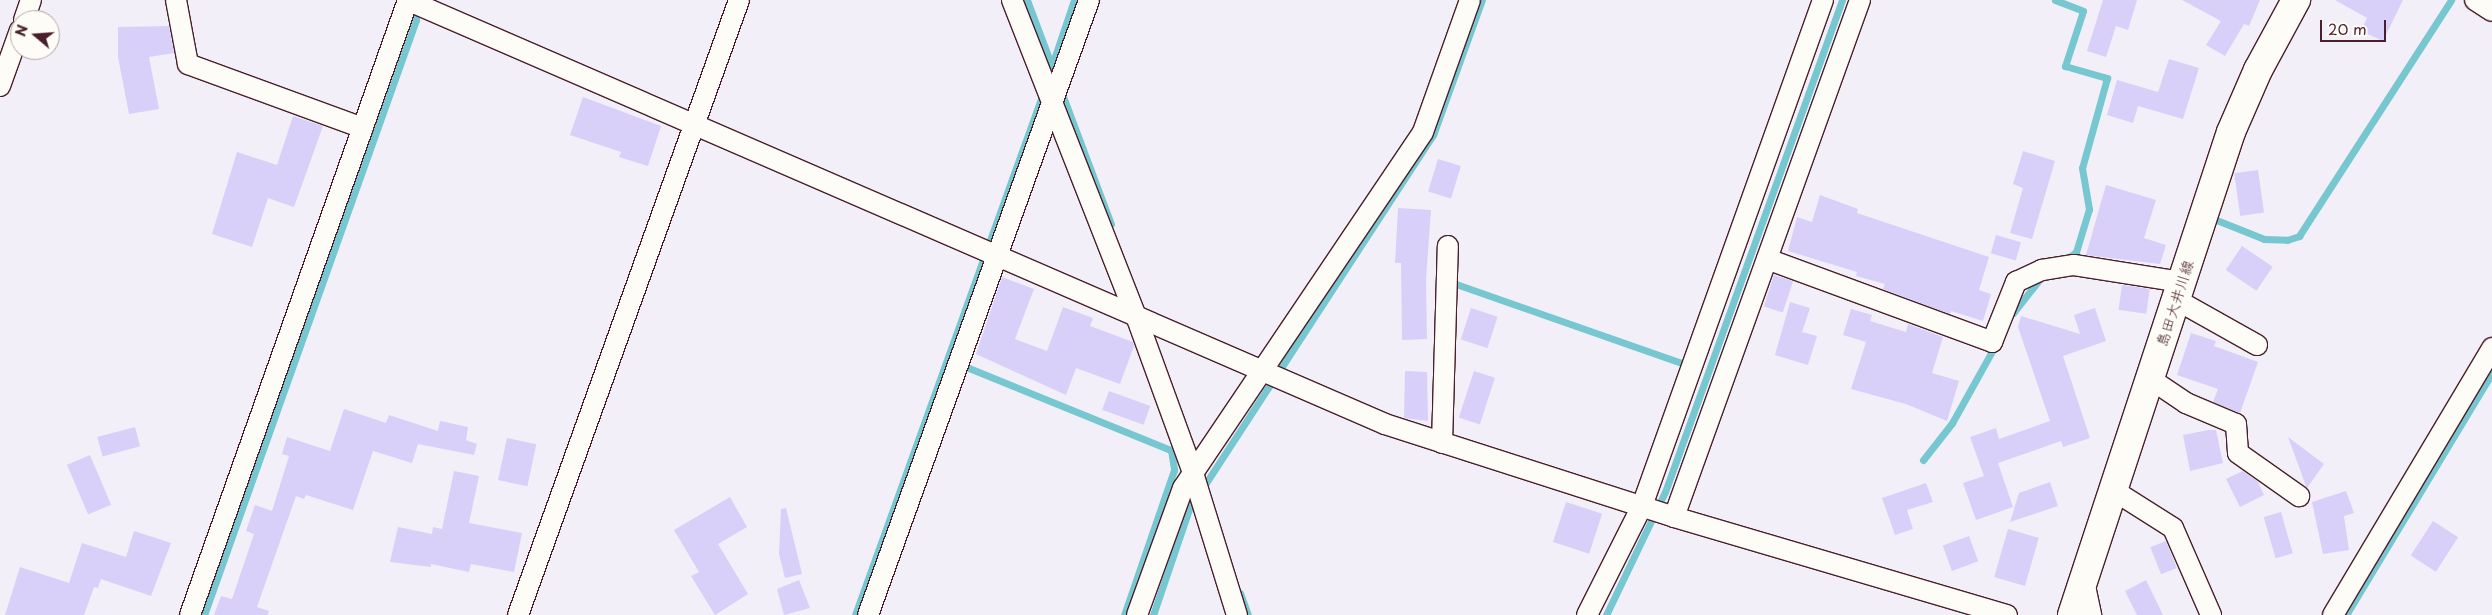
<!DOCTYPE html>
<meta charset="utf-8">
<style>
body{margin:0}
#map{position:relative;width:2492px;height:615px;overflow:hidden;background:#f2eff8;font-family:"Playpen Sans","Klee One",sans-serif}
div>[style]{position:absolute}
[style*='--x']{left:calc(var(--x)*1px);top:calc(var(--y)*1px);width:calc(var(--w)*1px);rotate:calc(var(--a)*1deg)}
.stream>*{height:7px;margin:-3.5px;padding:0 3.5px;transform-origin:3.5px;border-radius:3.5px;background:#76c7cf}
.building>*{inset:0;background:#d8d0f9;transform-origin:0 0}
.roads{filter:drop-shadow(1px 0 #4a1f2b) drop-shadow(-1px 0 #4a1f2b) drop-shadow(0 1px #4a1f2b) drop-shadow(0 -1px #4a1f2b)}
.street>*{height:20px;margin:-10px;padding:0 10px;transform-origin:10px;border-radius:10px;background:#fdfcf7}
.secondary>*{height:28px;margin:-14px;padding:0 14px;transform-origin:14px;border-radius:14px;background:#fdfcf7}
span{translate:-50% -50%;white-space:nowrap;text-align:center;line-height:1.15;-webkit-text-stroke:4.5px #fdfcf7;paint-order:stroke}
.street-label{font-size:15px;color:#4a1f2b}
.north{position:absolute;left:10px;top:10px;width:50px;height:50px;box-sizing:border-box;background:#fdfcf7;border:1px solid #b5a4a5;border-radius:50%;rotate:288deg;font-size:14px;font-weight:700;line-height:20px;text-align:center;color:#4a1f2b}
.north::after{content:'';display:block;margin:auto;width:18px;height:22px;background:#4a1f2b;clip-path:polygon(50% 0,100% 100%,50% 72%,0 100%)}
.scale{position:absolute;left:2320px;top:20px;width:66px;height:22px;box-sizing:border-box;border:2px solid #4a1f2b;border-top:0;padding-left:6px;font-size:15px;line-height:18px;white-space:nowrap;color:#4a1f2b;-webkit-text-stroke:4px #fdfcf7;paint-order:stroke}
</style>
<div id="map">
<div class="stream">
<i style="--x:1027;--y:0;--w:82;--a:69.4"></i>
<i style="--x:2055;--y:0;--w:30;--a:21"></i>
<i style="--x:2083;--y:11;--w:58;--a:108.1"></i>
<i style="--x:2065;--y:66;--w:44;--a:15.9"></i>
<i style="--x:2107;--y:78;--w:93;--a:105.5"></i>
<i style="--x:2082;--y:168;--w:42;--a:80.3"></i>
<i style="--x:2089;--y:209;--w:45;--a:106.8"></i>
<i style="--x:2076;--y:252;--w:14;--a:144"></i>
<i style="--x:1051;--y:68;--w:72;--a:-71.3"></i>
<i style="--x:1061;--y:91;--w:142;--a:69.4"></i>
<i style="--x:2219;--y:221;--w:48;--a:21.8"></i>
<i style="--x:2264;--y:239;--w:23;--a:2"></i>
<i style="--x:2287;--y:240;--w:13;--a:-18"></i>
<i style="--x:2299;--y:236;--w:281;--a:-57.2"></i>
<i style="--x:1456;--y:284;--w:239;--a:19.3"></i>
<i style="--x:2013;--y:313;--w:42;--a:-51.8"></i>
<i style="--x:959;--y:364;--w:229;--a:22.1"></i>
<i style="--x:1171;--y:450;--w:20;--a:81"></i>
<i style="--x:1174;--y:470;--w:153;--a:109"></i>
<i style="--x:1923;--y:460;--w:47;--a:-51.9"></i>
<i style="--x:1952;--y:423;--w:90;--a:-60.9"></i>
<i style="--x:1240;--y:593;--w:23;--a:70"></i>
<i style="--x:204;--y:615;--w:632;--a:-70.39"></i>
<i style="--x:416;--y:20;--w:15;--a:-113"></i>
<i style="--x:855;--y:615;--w:555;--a:-70.19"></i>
<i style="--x:1153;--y:615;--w:112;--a:-71.2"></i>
<i style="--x:1189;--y:509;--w:447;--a:-56.9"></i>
<i style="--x:1433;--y:135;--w:144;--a:-70.1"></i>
<i style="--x:1606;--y:615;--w:136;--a:-64.4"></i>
<i style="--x:1665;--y:492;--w:523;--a:-70.21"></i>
<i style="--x:2346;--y:615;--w:283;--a:-58.9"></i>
</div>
<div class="building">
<i style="clip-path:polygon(2103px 0,2137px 0,2128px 30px,2116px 26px,2106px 57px,2087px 51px)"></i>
<i style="clip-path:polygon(2182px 0,2260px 0,2249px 26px,2244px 24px,2225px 56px,2206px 45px,2221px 21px)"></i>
<i style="clip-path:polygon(2335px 0,2403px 0,2383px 41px,2361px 31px,2367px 18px)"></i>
<i style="clip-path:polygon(169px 26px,174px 53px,149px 57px,159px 109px,129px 114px,118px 57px,118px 27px)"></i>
<i style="clip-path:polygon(2169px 59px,2199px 68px,2183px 119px,2138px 106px,2133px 123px,2107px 115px,2117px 80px,2158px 92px)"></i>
<i style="clip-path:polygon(583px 97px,661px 126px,648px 166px,619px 157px,621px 152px,570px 135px)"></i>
<i style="clip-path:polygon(293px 116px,323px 126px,294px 207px,268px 198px,252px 247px,212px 234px,237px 152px,277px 165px)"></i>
<i style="clip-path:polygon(2023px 151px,2055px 161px,2032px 239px,2010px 233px,2023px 188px,2013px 184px)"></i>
<i style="left:1438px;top:159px;width:24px;height:34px;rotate:17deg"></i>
<i style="left:2258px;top:170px;width:43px;height:24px;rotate:82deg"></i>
<i style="clip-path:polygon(2106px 185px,2156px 200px,2144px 238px,2166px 245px,2160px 264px,2086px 255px)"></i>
<i style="clip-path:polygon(1820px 195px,1858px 209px,1857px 213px,1989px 257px,1979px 290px,1991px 294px,1983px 321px,1951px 311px,1950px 314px,1883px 289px,1885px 284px,1856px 276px,1857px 272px,1788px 251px,1797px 217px,1812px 222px)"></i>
<i style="clip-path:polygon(1398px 208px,1431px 210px,1426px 280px,1427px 339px,1402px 340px,1401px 263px,1395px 263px)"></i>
<i style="left:1996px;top:235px;width:26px;height:19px;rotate:16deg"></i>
<i style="left:2242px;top:246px;width:37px;height:29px;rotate:34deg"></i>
<i style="left:1774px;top:275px;width:20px;height:33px;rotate:18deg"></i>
<i style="clip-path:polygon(1002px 277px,1034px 289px,1015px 339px,1047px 351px,1063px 307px,1093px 318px,1090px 326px,1133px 342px,1134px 346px,1120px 384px,1076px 368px,1066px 395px,976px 354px)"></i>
<i style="left:2122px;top:285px;width:28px;height:25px;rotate:8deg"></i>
<i style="clip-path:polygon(1790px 302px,1810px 308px,1802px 332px,1817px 336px,1808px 365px,1775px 355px)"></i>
<i style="left:1471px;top:308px;width:28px;height:33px;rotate:18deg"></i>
<i style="clip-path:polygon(2095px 308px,2106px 341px,2063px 356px,2090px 438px,2063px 447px,2061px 441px,1998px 463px,2013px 507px,1976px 520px,1963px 483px,1984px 476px,1970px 437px,1996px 428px,1999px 439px,2050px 421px,2018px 327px,2021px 316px,2080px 334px,2074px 315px)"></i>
<i style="clip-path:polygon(1851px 309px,1872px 315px,1870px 321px,1906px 332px,1908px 324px,1943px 337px,1932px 373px,1959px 381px,1947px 421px,1906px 404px,1851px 389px,1866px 342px,1843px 335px)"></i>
<i style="clip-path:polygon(2191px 333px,2216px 341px,2214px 346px,2258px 362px,2240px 413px,2213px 402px,2218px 389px,2177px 375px)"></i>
<i style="clip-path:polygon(1405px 371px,1427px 372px,1428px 421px,1404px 418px)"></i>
<i style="left:1474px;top:371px;width:22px;height:49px;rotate:18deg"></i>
<i style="left:1109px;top:391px;width:44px;height:20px;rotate:20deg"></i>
<i style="clip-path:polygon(344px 409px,386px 423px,389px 415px,438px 431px,440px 421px,468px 427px,466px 440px,477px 444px,474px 455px,418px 444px,412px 463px,373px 451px,353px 510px,306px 495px,304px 499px,296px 496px,257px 607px,269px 611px,268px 615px,214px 615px,221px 596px,232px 599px,254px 534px,246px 531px,255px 505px,272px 511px,289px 456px,282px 454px,287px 437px,330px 451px)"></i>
<i style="left:135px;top:427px;width:20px;height:39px;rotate:75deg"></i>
<i style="clip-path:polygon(2208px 430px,2216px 430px,2223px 463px,2190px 471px,2183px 435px)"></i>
<i style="clip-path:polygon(2288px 437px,2324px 464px,2307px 488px,2306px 486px)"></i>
<i style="left:507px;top:438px;width:30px;height:43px;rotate:12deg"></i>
<i style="left:90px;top:455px;width:54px;height:25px;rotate:67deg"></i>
<i style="clip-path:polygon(454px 471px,479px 476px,469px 523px,522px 533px,514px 572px,471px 564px,469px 572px,431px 564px,431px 567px,390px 562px,398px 527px,432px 534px,433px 527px,442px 529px)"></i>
<i style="clip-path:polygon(2243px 471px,2258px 482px,2264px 495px,2240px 507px,2226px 479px)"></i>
<i style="clip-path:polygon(2050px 482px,2058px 506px,2010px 522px,2019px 493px)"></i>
<i style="clip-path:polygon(1926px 483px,1933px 502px,1907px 510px,1913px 529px,1895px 535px,1882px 498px)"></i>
<i style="clip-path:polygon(2346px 491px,2354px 513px,2344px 516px,2349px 550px,2323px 554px,2312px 502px)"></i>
<i style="clip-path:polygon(730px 497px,747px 527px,718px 544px,748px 594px,715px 615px,691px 576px,699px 572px,674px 530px)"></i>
<i style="left:1566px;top:502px;width:38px;height:42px;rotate:18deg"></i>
<i style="clip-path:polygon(786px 508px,802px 574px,785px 578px,779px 554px,781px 509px)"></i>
<i style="left:2281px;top:512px;width:43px;height:18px;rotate:74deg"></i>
<i style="left:2433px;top:521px;width:30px;height:41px;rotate:33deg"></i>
<i style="left:2008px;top:529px;width:32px;height:50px;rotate:16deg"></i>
<i style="clip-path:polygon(134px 531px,171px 543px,151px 596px,101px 579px,98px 588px,94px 587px,84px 615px,5px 615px,20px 567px,69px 583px,82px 543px,126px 557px)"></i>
<i style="left:1969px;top:536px;width:27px;height:28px;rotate:70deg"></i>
<i style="left:2166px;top:541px;width:29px;height:17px;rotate:68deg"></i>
<i style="clip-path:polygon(799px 580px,810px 608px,784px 615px,777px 589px)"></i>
<i style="clip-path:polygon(2146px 580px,2163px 615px,2137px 615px,2125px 591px)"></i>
</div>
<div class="roads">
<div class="street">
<i style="--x:176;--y:0;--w:65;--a:79.4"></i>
<i style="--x:188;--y:64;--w:186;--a:20.1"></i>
<i style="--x:407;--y:0;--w:1066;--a:23.44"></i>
<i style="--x:1385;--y:424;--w:304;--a:17.8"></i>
<i style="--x:1674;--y:517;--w:347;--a:16.4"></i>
<i style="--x:1012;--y:0;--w:339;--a:68.6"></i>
<i style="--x:1136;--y:316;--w:167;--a:70"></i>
<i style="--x:1193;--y:473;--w:149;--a:72.8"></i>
<i style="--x:2475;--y:0;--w:20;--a:33"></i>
<i style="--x:24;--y:20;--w:21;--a:-71"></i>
<i style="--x:0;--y:86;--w:59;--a:-70.3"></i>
<i style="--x:1767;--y:259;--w:240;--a:20.2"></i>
<i style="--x:1992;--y:342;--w:65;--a:-68.2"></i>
<i style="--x:2016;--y:282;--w:29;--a:-25"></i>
<i style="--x:2042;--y:270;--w:32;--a:-9"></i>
<i style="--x:2074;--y:265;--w:108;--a:9"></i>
<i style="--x:2175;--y:299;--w:94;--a:29.3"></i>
<i style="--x:2149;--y:378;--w:45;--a:34"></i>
<i style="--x:2186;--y:403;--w:54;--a:22.8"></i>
<i style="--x:2236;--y:424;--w:29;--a:86"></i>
<i style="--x:2238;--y:453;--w:75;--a:35.2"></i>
<i style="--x:1442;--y:443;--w:197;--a:-88.3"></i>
<i style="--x:2113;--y:490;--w:71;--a:32.3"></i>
<i style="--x:2173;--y:528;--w:95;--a:66.4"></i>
<i style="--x:1674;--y:517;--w:549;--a:-70.21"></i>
<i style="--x:2084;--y:581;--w:35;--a:78"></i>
<i style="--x:190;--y:615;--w:652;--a:-70.48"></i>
<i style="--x:518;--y:615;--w:654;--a:-70.23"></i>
<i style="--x:868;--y:615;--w:654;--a:-70.23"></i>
<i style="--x:1137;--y:615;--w:135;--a:-70.1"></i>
<i style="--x:1183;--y:488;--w:429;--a:-56"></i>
<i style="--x:1423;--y:132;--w:140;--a:-70.4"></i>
<i style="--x:1587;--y:615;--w:122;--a:-63.2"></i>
<i style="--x:1642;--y:506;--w:537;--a:-70.32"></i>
<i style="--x:2333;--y:615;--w:311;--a:-59.2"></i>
</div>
<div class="secondary">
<i style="--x:2072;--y:615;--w:508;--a:-71.78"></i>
<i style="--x:2231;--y:132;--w:68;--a:-66.5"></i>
<i style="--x:2258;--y:70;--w:80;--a:-61.5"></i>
</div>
</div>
<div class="street-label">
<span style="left:2174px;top:303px;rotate:-72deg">島田大井川線</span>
</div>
<div class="north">N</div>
<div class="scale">20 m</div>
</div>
